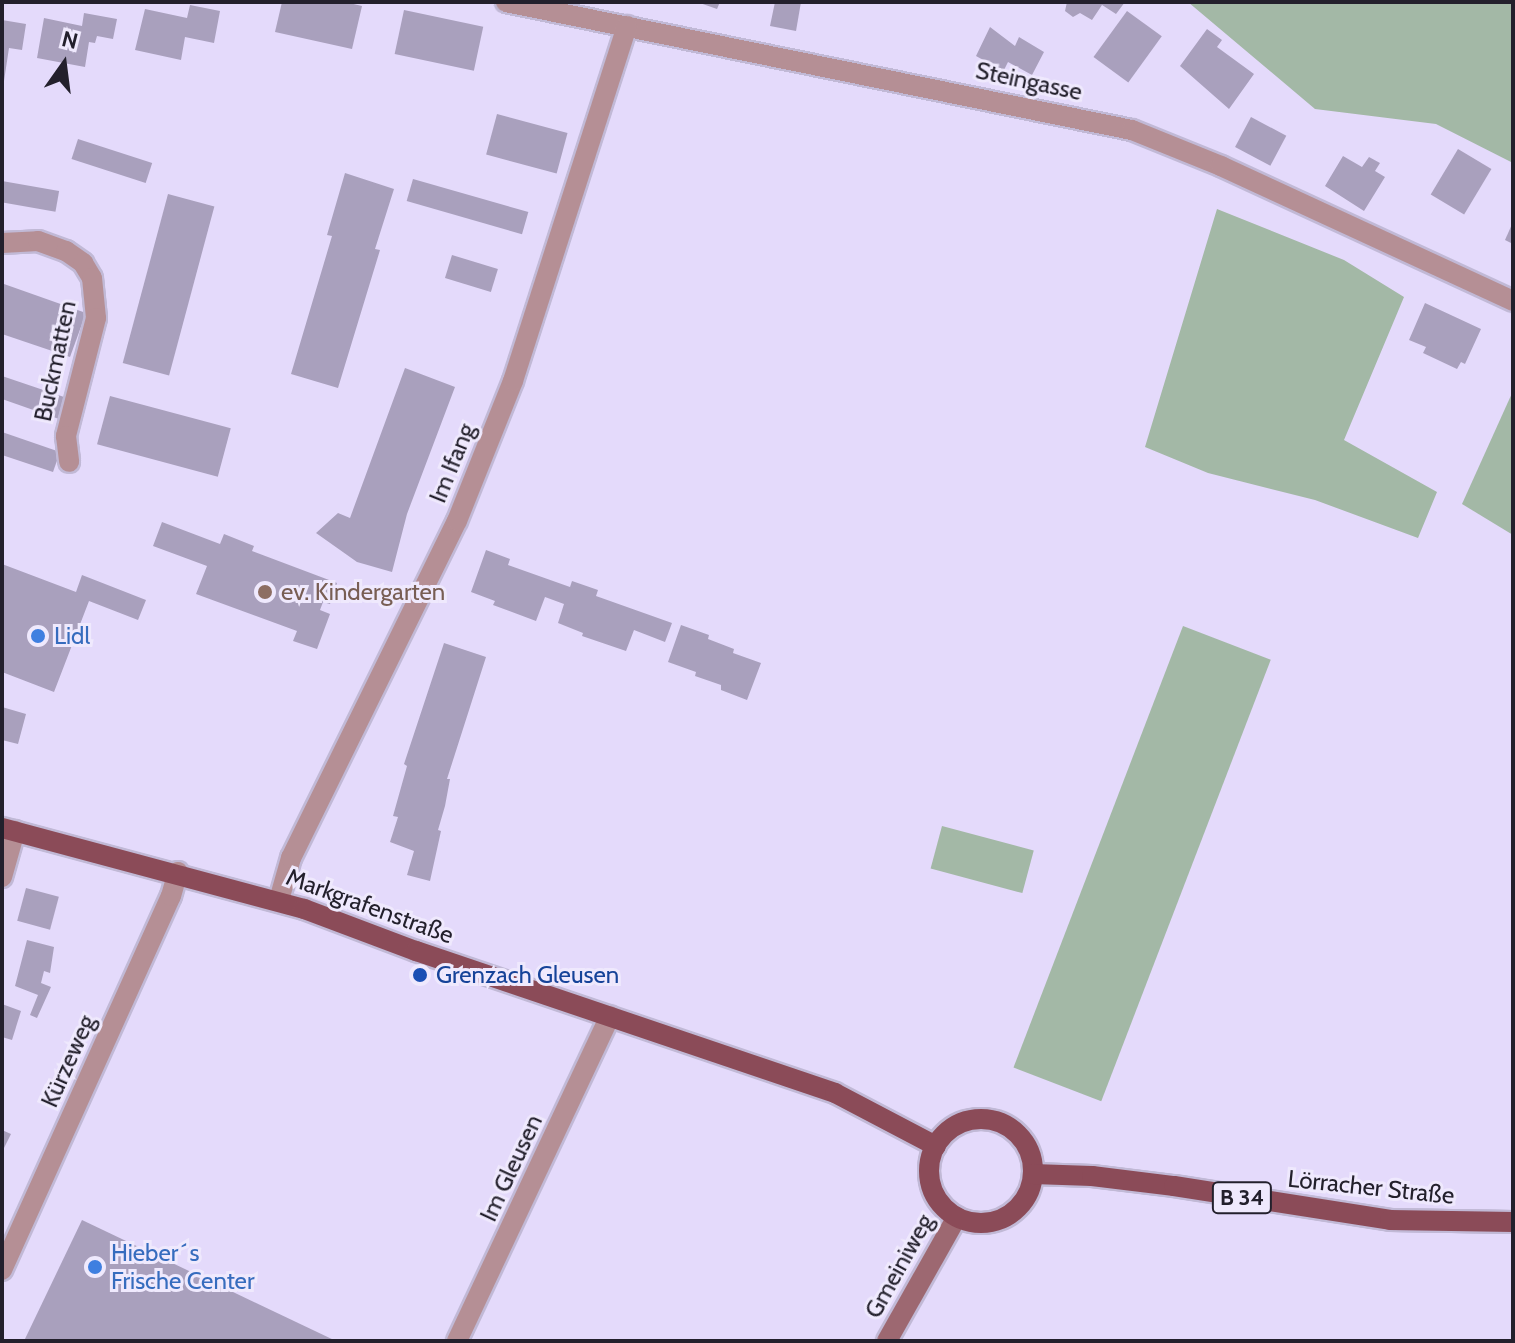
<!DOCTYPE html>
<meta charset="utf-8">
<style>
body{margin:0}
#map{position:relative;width:1515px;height:1343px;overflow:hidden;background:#e4dafb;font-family:Cabin,sans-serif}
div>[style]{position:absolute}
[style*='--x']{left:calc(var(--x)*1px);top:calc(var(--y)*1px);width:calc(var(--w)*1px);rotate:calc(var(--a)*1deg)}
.green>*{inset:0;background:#a3b8a6;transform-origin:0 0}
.building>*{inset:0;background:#a9a0bd;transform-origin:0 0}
.roads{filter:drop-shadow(2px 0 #c1b9d6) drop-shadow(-2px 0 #c1b9d6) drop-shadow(0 2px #c1b9d6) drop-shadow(0 -2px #c1b9d6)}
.street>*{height:20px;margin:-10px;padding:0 10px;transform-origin:10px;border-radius:10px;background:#b58f95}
.secondary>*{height:20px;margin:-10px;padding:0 10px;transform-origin:10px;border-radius:10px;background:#9d6871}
.primary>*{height:20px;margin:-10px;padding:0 10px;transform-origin:10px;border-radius:10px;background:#8b4b58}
.primary>.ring{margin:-10px;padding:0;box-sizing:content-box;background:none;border:20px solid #8b4b58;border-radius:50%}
.dots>*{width:22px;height:22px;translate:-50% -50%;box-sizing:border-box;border:4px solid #efe9fd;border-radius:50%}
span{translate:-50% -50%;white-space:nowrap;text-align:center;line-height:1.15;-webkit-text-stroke:6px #efe9fd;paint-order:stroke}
.shield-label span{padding:2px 6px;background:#efe9fd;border:2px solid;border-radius:6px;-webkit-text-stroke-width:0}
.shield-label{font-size:22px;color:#23202c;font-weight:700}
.street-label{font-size:24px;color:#23202c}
.education-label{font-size:24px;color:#785e54}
.left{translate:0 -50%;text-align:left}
.shop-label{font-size:24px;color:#366cbe}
.transit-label{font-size:24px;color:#164399}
.frame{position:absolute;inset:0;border:4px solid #23202c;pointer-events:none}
.north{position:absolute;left:24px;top:24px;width:80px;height:80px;-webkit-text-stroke:6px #efe9fd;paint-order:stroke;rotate:14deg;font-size:22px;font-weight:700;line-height:32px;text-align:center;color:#23202c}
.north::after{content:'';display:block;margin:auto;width:28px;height:36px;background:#23202c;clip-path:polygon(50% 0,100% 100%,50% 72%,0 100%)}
</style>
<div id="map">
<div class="green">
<i style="clip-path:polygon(1188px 2px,1513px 2px,1513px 163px,1436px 124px,1315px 109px)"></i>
<i style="clip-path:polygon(1217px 209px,1344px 260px,1404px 297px,1344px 440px,1437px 492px,1418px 538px,1315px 500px,1208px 473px,1145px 447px)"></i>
<i style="clip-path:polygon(1513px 391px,1513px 535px,1462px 504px)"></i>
<i style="left:1183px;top:626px;width:94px;height:473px;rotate:21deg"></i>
<i style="left:942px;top:826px;width:95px;height:44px;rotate:15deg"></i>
</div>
<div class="building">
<i style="clip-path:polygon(282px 2px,345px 2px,362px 6px,352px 49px,275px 32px)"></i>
<i style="clip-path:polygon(697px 2px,720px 2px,717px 9px)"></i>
<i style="clip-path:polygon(775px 2px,801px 2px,796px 31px,770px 26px)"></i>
<i style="clip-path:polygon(1067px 2px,1125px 2px,1116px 14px,1099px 3px,1102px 5px,1092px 20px,1080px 13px,1073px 17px,1065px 11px)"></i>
<i style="clip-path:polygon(190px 5px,220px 11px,214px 43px,185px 37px,181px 60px,135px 50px,145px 9px,187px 18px)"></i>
<i style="left:404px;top:10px;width:81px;height:45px;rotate:12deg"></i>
<i style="left:1127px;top:11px;width:43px;height:57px;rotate:36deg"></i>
<i style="clip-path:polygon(84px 13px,117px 19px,113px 39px,97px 36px,95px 43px,89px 42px,85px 67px,37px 58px,44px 18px,82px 26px)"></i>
<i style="clip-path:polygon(2px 20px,26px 24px,22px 50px,9px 48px,4px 81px)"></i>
<i style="clip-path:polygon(990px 27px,1015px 46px,1019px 37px,1044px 52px,1032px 75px,1008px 62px,1004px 70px,983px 65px,985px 61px,976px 56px)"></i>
<i style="clip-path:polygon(1207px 29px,1222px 40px,1217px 47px,1254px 74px,1229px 109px,1180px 66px)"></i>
<i style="left:497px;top:114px;width:73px;height:42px;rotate:15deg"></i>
<i style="left:1251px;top:117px;width:40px;height:34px;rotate:28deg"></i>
<i style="left:78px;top:139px;width:78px;height:21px;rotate:18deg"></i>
<i style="left:1458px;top:149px;width:39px;height:53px;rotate:31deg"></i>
<i style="clip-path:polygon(1343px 156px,1362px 167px,1369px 157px,1380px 163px,1375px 171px,1385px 177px,1364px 211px,1325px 186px)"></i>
<i style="clip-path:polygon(345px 173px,394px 189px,375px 249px,380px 250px,338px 388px,291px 374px,332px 236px,327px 235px)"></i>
<i style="left:413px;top:179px;width:120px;height:23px;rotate:16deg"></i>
<i style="left:2px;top:181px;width:58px;height:21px;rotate:10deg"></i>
<i style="left:168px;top:194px;width:48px;height:175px;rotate:15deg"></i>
<i style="clip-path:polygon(1513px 222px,1513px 244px,1505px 240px)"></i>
<i style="left:452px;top:255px;width:48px;height:24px;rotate:17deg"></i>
<i style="clip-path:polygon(4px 284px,86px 313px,70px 357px,2px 334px)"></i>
<i style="clip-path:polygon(1425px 303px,1481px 329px,1465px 364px,1461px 362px,1457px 369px,1423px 353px,1426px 347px,1409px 340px)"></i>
<i style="clip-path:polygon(405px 368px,455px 387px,407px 514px,392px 572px,357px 562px,316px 533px,338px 513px,350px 518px)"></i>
<i style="clip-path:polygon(2px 376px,67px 398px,59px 419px,2px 399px)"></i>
<i style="left:110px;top:396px;width:125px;height:50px;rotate:15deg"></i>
<i style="clip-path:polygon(2px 432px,60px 452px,53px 472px,2px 455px)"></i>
<i style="clip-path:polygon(162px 522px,220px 544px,224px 534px,254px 546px,252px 551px,337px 583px,330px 604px,323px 602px,320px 610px,330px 614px,317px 649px,293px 641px,297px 631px,196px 594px,207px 566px,153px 546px)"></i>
<i style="clip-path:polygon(486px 550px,510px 559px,508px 565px,570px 587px,572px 581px,598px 590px,596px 596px,672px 623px,665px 642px,634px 630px,626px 651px,582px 636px,583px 633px,558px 623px,564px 604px,545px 597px,536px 621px,493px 605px,495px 601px,471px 592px)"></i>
<i style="clip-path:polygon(2px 564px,76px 592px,82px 575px,146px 600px,138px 620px,89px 601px,54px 692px,2px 672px)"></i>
<i style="clip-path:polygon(681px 625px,709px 635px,708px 639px,734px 649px,733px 653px,761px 663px,747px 700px,721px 690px,721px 685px,695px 676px,696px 672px,668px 662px)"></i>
<i style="clip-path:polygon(444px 643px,486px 657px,447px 779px,450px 779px,445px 806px,438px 830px,441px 831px,430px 881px,407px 875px,414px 851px,390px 842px,398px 817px,393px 816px,407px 766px,404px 764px)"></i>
<i style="clip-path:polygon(2px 707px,26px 714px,18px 744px,2px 740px)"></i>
<i style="left:26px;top:888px;width:34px;height:34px;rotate:15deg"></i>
<i style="clip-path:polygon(27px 940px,54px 947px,50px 973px,44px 971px,41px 983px,51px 987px,37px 1018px,30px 1015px,38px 995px,15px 986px)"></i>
<i style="clip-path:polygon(2px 1004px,21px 1011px,12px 1040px,2px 1037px)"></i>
<i style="clip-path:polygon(2px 1130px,11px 1134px,2px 1152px)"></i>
<i style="clip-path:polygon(82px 1220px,336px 1341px,24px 1341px)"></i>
</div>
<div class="roads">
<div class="street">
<i style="--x:506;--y:2;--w:639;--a:11.56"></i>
<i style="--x:1132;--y:130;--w:96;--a:22"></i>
<i style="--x:1221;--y:166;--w:322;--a:24.8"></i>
<i style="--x:2;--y:243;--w:36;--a:-3"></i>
<i style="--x:38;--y:241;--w:30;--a:20"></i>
<i style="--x:66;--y:251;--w:21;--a:35"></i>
<i style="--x:83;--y:263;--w:17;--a:59"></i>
<i style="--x:92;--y:278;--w:40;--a:84.3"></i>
<i style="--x:96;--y:318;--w:122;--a:104.3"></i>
<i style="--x:66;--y:436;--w:26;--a:83"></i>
<i style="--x:2;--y:877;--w:48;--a:-74.2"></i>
<i style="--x:279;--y:900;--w:44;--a:-74.1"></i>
<i style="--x:291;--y:858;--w:376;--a:-63.8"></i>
<i style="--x:457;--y:521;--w:151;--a:-68.2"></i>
<i style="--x:513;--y:381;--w:373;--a:-72.2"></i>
<i style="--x:2;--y:1270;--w:410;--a:-65.7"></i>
<i style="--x:171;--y:896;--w:25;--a:-74"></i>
<i style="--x:457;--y:1341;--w:359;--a:-64.8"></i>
</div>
<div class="secondary">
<i style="--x:887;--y:1341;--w:142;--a:-60.6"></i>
</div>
<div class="primary">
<i style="--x:2;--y:828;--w:313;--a:15"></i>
<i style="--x:304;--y:909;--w:120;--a:20.6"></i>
<i style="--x:416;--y:951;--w:442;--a:18.7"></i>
<i style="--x:835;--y:1093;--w:114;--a:27.7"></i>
<i class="ring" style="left:929px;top:1119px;width:84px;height:84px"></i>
<i style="--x:1033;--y:1174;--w:59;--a:1.9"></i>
<i style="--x:1092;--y:1176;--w:83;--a:7"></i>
<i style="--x:1174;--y:1186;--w:219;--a:8.9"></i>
<i style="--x:1390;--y:1220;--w:123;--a:0.9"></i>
</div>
</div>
<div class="dots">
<i style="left:265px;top:592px;background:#8d6e63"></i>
<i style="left:38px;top:636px;background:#3f7fe0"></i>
<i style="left:420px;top:975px;background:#1a4fb4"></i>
<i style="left:95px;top:1267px;background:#3f7fe0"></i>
</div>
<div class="shield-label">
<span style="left:1242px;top:1198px">B 34</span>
</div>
<div class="street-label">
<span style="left:1029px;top:81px;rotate:12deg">Steingasse</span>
<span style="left:55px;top:361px;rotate:-78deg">Buckmatten</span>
<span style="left:452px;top:463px;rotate:-68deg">Im Ifang</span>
<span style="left:370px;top:906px;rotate:20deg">Markgrafenstraße</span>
<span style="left:68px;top:1061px;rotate:-66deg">Kürzeweg</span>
<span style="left:511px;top:1168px;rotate:-65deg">Im Gleusen</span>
<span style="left:1371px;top:1187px;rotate:6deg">Lörracher Straße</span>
<span style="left:899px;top:1266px;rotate:-61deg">Gmeiniweg</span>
</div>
<div class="education-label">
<span class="left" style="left:281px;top:592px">ev. Kindergarten</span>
</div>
<div class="shop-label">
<span class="left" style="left:54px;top:636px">Lidl</span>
<span class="left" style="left:111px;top:1267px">Hieber´s<br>Frische Center</span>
</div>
<div class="transit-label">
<span class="left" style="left:436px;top:975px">Grenzach Gleusen</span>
</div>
<div class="frame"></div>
<div class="north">N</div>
</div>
